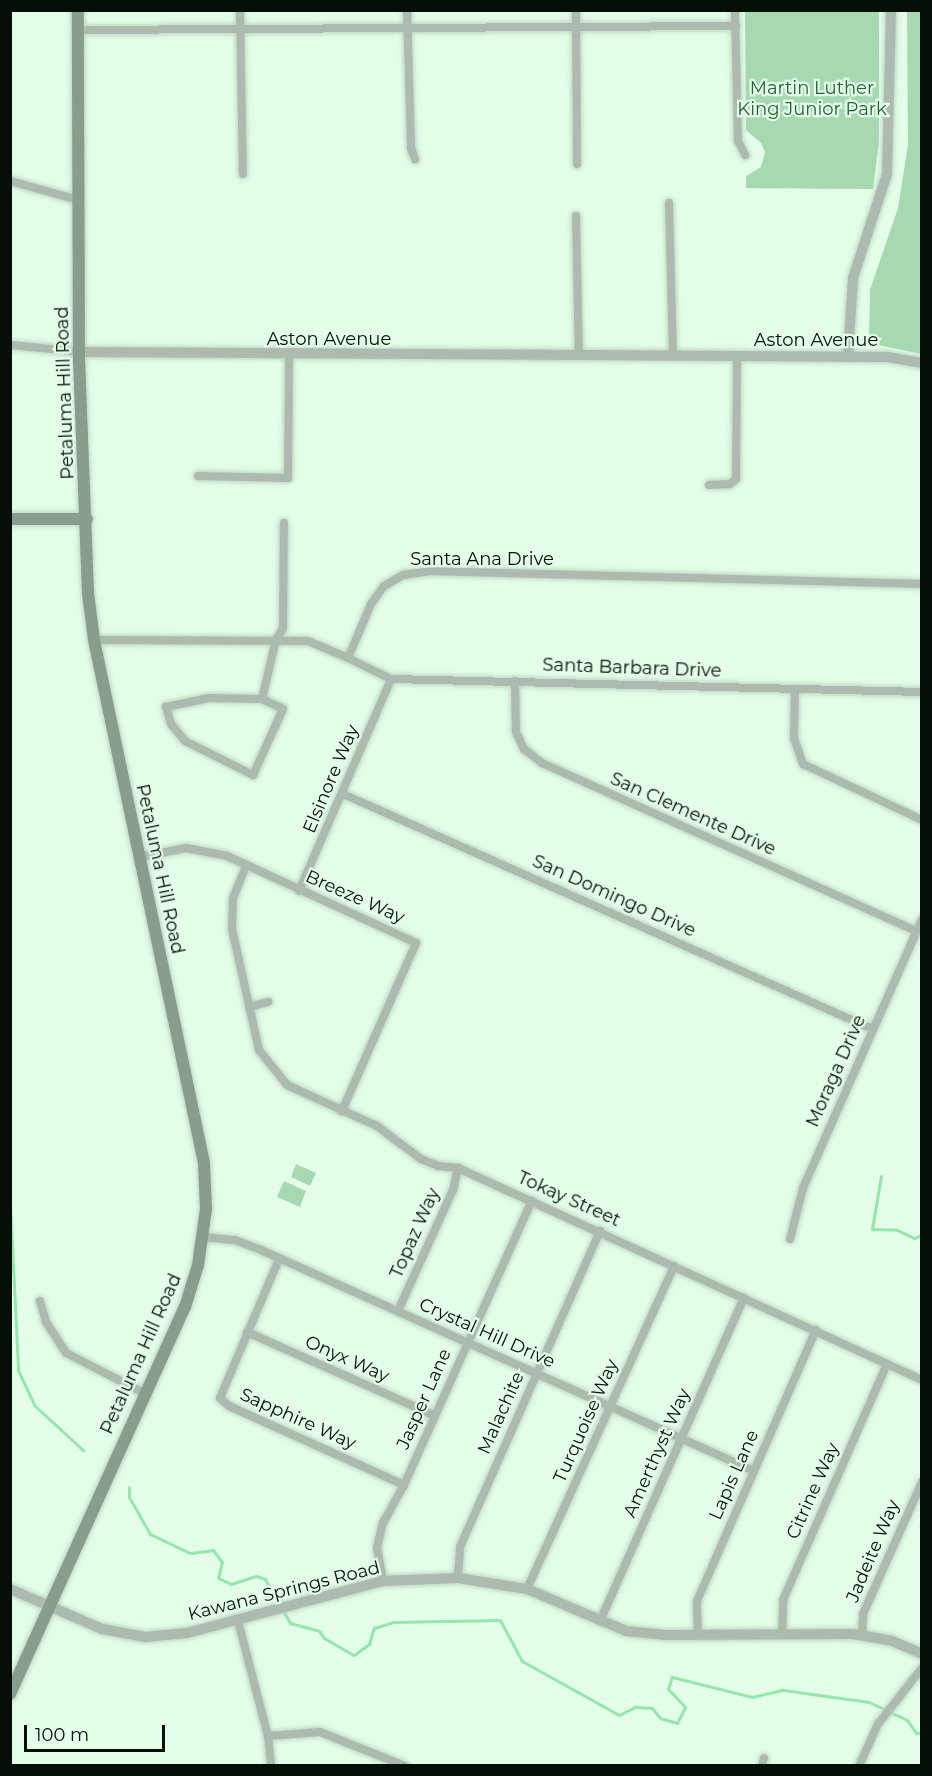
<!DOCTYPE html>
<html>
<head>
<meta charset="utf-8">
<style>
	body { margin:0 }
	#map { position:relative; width:932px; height:1776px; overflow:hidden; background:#e3fde8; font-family:Montserrat,sans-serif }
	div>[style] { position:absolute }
	.green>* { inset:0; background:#a6d9b2 }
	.stream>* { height:3px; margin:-1.5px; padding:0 1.5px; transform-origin:1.5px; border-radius:1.5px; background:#94e7ab }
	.roads { filter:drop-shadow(0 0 2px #bfd7c4) drop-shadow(0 0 2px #bfd7c4) }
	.minor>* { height:8px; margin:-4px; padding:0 4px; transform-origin:4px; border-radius:4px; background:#acbaaf }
	.tertiary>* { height:10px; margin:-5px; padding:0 5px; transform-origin:5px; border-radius:5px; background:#acbaaf }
	.secondary>* { height:12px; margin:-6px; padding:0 6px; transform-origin:6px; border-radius:6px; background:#889d8d }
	span { translate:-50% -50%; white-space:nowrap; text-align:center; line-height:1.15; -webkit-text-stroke:4.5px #e3fde8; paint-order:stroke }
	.park-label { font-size:18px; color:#266039 }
	.street-label { font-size:18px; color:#050f07 }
	.frame { position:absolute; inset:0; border:12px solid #050f07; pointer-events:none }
	.scale { position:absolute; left:24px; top:1725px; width:141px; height:27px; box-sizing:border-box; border:3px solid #050f07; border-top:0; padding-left:8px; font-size:18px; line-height:21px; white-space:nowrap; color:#050f07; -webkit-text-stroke:4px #e3fde8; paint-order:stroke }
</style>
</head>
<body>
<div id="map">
	<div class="green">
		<i style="clip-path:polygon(745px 11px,879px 11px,879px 142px,873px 189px,746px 188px,746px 176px,761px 167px,765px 152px,761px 143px,746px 130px)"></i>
		<i style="clip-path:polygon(907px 11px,922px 11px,921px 354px,869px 343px,870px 290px,898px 208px,908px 145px)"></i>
		<i style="clip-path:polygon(296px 1164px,316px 1173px,310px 1186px,291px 1177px)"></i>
		<i style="clip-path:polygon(284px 1181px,306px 1191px,300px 1207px,277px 1197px)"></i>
	</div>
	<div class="stream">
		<i style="left:881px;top:1176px;width:54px;rotate:99.6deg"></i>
		<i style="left:872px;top:1229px;width:25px;rotate:2deg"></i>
		<i style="left:897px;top:1230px;width:19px;rotate:25deg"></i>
		<i style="left:914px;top:1238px;width:9px;rotate:-21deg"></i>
		<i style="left:10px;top:1204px;width:166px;rotate:87.2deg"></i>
		<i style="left:18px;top:1370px;width:38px;rotate:65deg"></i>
		<i style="left:34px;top:1405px;width:67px;rotate:42.6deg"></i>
		<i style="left:129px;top:1487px;width:10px;rotate:90deg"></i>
		<i style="left:129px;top:1497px;width:43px;rotate:60.4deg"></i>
		<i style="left:150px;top:1534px;width:44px;rotate:25.4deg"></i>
		<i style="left:190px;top:1553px;width:23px;rotate:-7deg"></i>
		<i style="left:213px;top:1550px;width:15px;rotate:53deg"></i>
		<i style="left:222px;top:1562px;width:16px;rotate:104deg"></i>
		<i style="left:218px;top:1578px;width:14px;rotate:25deg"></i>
		<i style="left:231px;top:1584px;width:26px;rotate:-18deg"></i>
		<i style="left:256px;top:1576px;width:9px;rotate:18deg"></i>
		<i style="left:265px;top:1579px;width:51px;rotate:60.4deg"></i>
		<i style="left:290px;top:1623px;width:30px;rotate:15deg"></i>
		<i style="left:319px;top:1631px;width:9px;rotate:54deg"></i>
		<i style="left:324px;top:1638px;width:34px;rotate:30deg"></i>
		<i style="left:354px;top:1655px;width:19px;rotate:-36deg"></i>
		<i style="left:369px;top:1644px;width:17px;rotate:-73deg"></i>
		<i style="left:374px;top:1628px;width:21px;rotate:-17deg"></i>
		<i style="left:394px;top:1622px;width:106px;rotate:-1.1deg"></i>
		<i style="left:500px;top:1620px;width:47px;rotate:61.8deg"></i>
		<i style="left:522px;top:1661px;width:111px;rotate:29.1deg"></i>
		<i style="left:619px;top:1715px;width:18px;rotate:-27deg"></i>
		<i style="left:635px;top:1707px;width:17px;rotate:3deg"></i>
		<i style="left:652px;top:1708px;width:13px;rotate:51deg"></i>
		<i style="left:660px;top:1718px;width:18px;rotate:16deg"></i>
		<i style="left:677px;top:1723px;width:18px;rotate:-63deg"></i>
		<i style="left:685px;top:1707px;width:25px;rotate:-133deg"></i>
		<i style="left:668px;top:1689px;width:13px;rotate:-72deg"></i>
		<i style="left:672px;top:1677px;width:82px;rotate:14deg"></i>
		<i style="left:752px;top:1697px;width:32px;rotate:-13deg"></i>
		<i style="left:783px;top:1690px;width:87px;rotate:7.9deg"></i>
		<i style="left:869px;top:1702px;width:42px;rotate:25.3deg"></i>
		<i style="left:907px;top:1720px;width:16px;rotate:55deg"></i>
		<i style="left:916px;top:1733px;width:6px"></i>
	</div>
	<div class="roads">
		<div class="minor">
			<i style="left:240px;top:10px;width:164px;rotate:89deg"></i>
			<i style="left:407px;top:10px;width:138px;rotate:88.3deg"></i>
			<i style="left:411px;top:148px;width:12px;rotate:70deg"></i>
			<i style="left:576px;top:10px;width:154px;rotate:89.6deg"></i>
			<i style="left:735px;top:10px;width:131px;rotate:88.7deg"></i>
			<i style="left:738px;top:141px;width:16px;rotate:63deg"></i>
			<i style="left:79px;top:30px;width:657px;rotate:-0.35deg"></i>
			<i style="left:10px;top:181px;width:71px;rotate:15.6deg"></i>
			<i style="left:669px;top:203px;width:153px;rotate:88.5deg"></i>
			<i style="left:576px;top:216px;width:140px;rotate:88.8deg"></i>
			<i style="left:10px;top:345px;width:70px;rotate:5.7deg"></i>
			<i style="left:198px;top:476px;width:90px;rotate:1.3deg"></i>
			<i style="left:288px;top:478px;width:123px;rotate:-89.5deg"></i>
			<i style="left:709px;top:485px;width:21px;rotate:-3deg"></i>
			<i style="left:730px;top:484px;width:8px;rotate:-40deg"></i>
			<i style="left:736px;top:479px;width:122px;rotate:-89.5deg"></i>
			<i style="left:94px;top:640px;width:214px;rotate:0.3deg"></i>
			<i style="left:308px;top:641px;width:43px;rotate:23deg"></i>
			<i style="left:348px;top:658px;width:59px;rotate:-66.9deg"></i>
			<i style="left:371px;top:604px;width:22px;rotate:-54deg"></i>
			<i style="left:384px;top:586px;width:22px;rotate:-30deg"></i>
			<i style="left:403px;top:575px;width:28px;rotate:-8deg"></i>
			<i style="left:431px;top:571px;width:491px;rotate:1.5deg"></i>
			<i style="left:348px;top:658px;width:48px;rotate:26deg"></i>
			<i style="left:391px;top:679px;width:531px;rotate:1.4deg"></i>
			<i style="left:515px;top:681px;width:51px;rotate:88.9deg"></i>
			<i style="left:516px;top:732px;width:19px;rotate:65deg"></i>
			<i style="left:524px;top:749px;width:23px;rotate:38deg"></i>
			<i style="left:542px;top:763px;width:410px;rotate:24.2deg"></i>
			<i style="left:795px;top:689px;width:49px;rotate:91.2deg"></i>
			<i style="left:794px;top:738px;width:28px;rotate:71deg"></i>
			<i style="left:803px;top:764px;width:132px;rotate:25.2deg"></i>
			<i style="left:262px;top:699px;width:23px;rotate:25deg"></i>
			<i style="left:283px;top:709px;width:72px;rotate:114.4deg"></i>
			<i style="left:253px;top:775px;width:76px;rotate:-153.4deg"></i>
			<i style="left:185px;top:741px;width:22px;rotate:-129deg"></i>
			<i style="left:171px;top:724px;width:18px;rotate:-106deg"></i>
			<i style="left:166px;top:707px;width:44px;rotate:-11.8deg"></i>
			<i style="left:209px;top:698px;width:53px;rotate:1.1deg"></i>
			<i style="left:262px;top:699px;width:61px;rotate:-76.7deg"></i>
			<i style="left:276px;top:640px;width:14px;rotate:-60deg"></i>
			<i style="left:283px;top:628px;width:105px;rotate:-89.5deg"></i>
			<i style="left:343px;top:794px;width:579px;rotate:23.95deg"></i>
			<i style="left:140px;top:857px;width:47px;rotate:-11.1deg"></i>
			<i style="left:186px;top:848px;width:42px;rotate:11deg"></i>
			<i style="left:227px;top:856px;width:208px;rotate:24.7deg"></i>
			<i style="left:416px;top:943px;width:184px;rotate:113.8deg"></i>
			<i style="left:246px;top:866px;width:35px;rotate:112deg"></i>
			<i style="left:233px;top:898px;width:31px;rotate:92deg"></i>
			<i style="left:232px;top:929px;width:124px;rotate:77.4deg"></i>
			<i style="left:259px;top:1050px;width:45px;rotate:51.3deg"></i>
			<i style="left:287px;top:1085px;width:99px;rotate:24.5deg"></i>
			<i style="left:377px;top:1126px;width:55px;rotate:36.9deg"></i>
			<i style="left:421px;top:1159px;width:18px;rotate:22deg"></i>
			<i style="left:438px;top:1166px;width:20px;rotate:6deg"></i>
			<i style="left:458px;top:1168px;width:510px;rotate:24.56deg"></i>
			<i style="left:299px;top:891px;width:231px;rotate:-66.5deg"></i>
			<i style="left:249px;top:1007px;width:20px;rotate:-15deg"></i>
			<i style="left:204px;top:1237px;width:31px;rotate:6deg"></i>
			<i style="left:235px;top:1240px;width:28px;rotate:21deg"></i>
			<i style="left:261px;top:1250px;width:540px;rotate:24.15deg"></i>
			<i style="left:790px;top:1239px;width:53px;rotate:-75.7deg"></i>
			<i style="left:803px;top:1188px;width:293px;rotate:-66.1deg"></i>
			<i style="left:279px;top:1259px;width:151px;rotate:113deg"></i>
			<i style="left:220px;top:1398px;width:12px;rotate:42deg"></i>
			<i style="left:229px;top:1406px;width:192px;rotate:24.3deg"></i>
			<i style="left:40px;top:1301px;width:22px;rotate:74deg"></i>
			<i style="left:46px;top:1322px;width:37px;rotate:57deg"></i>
			<i style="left:66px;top:1353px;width:88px;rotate:27.1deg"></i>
			<i style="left:398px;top:1311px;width:133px;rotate:-65.6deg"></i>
			<i style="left:453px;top:1190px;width:23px;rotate:-77deg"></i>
			<i style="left:247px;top:1332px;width:204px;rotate:24deg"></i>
			<i style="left:458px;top:1578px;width:31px;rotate:-86deg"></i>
			<i style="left:460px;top:1547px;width:346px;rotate:-66.1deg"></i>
			<i style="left:383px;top:1581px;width:34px;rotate:-100deg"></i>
			<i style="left:377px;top:1548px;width:26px;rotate:-77deg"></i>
			<i style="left:383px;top:1523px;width:43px;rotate:-61.1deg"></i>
			<i style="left:404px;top:1485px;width:312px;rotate:-65.8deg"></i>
			<i style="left:527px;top:1589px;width:355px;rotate:-65.5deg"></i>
			<i style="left:238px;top:1621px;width:119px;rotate:75.4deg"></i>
			<i style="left:268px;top:1736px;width:30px;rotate:84deg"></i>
			<i style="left:600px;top:1621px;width:354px;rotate:-66deg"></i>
			<i style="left:698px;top:1635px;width:34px;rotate:-92deg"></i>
			<i style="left:697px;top:1601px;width:296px;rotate:-66.3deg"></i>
			<i style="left:782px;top:1635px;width:35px;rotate:-88deg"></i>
			<i style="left:783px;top:1600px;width:258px;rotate:-66.2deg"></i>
			<i style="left:862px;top:1635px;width:21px;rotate:-87deg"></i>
			<i style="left:863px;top:1614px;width:145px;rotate:-65.9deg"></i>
			<i style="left:268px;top:1736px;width:52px;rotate:-4.4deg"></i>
			<i style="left:320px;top:1732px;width:92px;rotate:21.8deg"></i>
			<i style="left:762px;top:1766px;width:8px;rotate:-76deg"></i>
			<i style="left:859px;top:1766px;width:46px;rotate:-65.7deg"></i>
			<i style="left:878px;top:1724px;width:71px;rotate:-51.8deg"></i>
		</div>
		<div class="tertiary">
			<i style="left:80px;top:352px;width:808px;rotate:0.35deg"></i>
			<i style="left:888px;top:357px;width:35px;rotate:10deg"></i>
			<i style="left:848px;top:357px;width:79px;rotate:-86.4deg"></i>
			<i style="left:853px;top:278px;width:109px;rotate:-71.9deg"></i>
			<i style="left:887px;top:174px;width:164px;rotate:-88.6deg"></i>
			<i style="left:10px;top:1589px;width:100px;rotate:23.5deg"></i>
			<i style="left:102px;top:1629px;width:44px;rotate:10.5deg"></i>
			<i style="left:145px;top:1637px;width:42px;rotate:-5.4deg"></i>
			<i style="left:187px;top:1633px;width:203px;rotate:-14.9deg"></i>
			<i style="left:383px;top:1581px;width:75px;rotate:-2.3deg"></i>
			<i style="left:458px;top:1578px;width:70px;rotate:9.1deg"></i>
			<i style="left:527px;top:1589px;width:108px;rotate:23deg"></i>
			<i style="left:626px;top:1631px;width:40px;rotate:5.7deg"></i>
			<i style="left:666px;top:1635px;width:187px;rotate:-0.3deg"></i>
			<i style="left:853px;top:1634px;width:40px;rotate:10deg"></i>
			<i style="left:892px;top:1641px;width:33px;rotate:23deg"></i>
		</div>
		<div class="secondary">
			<i style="left:10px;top:519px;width:77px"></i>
			<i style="left:10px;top:1694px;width:425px;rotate:-65.7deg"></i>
			<i style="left:185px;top:1307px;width:44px;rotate:-72.8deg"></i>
			<i style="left:198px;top:1265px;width:57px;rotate:-81.9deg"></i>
			<i style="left:206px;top:1209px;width:46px;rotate:-92.5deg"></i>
			<i style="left:204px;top:1163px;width:534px;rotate:-101.88deg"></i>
			<i style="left:94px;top:640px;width:47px;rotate:-97.3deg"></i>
			<i style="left:88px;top:593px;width:231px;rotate:-92.2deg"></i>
			<i style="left:79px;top:362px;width:352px;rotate:-90.2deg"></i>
		</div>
	</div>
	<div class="park-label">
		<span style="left:812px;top:99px">Martin Luther<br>King Junior Park</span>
	</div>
	<div class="street-label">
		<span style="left:329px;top:339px">Aston Avenue</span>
		<span style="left:816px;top:340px">Aston Avenue</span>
		<span style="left:65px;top:393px;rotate:-92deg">Petaluma Hill Road</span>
		<span style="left:482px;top:559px">Santa Ana Drive</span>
		<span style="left:632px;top:668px;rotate:2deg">Santa Barbara Drive</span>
		<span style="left:331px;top:779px;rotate:-67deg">Elsinore Way</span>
		<span style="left:693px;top:814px;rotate:24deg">San Clemente Drive</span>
		<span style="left:160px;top:869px;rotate:78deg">Petaluma Hill Road</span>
		<span style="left:614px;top:896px;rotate:24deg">San Domingo Drive</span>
		<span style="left:355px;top:897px;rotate:24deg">Breeze Way</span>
		<span style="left:836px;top:1071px;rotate:-66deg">Moraga Drive</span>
		<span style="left:569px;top:1199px;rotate:24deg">Tokay Street</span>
		<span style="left:415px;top:1233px;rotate:-66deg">Topaz Way</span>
		<span style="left:487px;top:1333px;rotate:24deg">Crystal Hill Drive</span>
		<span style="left:141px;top:1354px;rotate:-66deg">Petaluma Hill Road</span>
		<span style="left:347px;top:1359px;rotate:24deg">Onyx Way</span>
		<span style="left:424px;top:1399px;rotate:-66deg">Jasper Lane</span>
		<span style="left:501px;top:1413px;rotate:-66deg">Malachite</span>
		<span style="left:298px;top:1419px;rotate:24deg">Sapphire Way</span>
		<span style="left:586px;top:1421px;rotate:-66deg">Turquoise Way</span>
		<span style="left:657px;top:1453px;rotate:-66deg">Amerthyst Way</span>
		<span style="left:734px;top:1475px;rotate:-66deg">Lapis Lane</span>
		<span style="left:813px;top:1491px;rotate:-66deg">Citrine Way</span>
		<span style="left:873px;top:1551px;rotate:-67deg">Jadeite Way</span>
		<span style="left:284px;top:1591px;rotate:-14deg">Kawana Springs Road</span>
	</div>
	<div class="frame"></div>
	<div class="scale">100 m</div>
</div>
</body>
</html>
